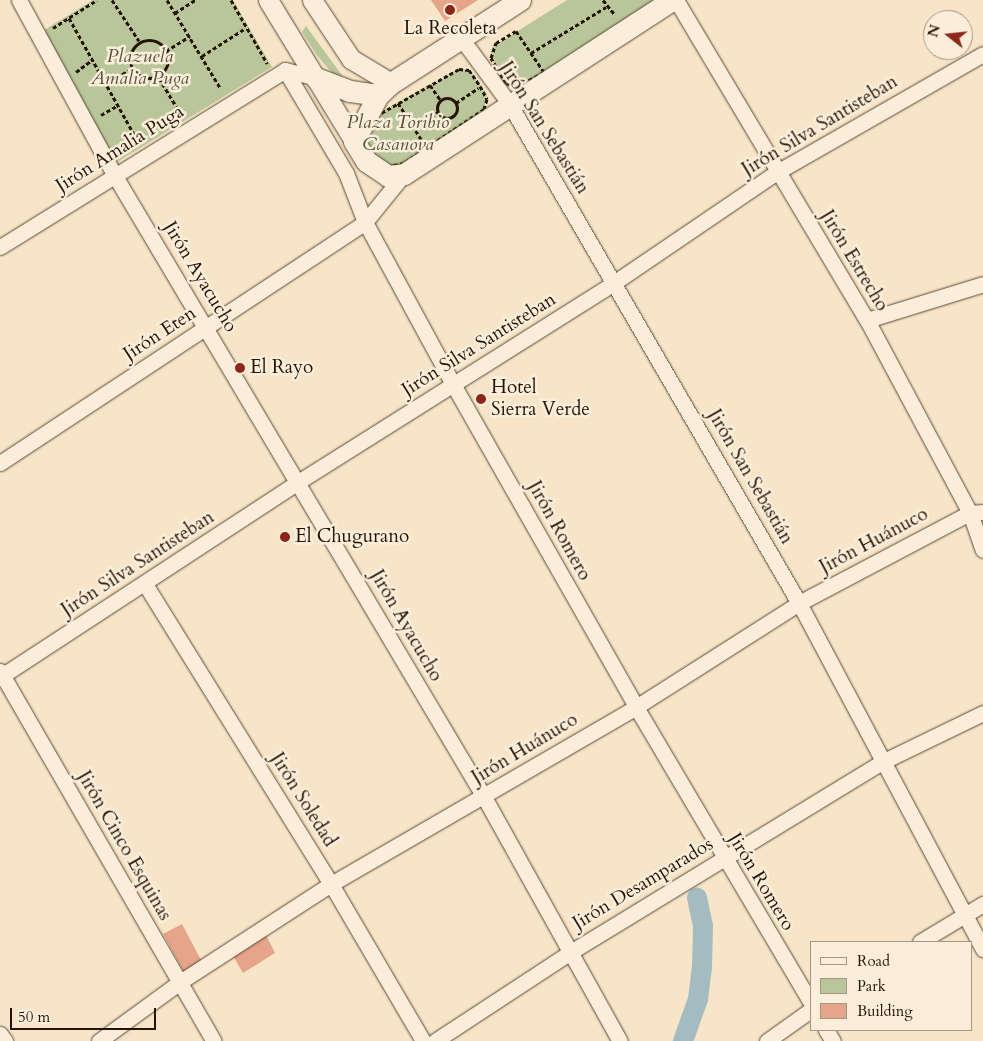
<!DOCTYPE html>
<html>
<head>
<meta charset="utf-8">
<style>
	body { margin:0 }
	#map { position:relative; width:983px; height:1041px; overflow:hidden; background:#f8e5c7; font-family:Cardo,serif }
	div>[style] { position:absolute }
	.green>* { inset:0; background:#b8c699 }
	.canal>* { height:20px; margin:-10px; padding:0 10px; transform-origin:10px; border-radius:10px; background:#a3bcc1 }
	.building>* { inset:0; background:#e6a489 }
	.path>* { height:3px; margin-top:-1.5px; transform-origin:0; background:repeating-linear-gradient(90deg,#261403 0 4px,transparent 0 6.5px) }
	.path>.ring { margin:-1.5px; padding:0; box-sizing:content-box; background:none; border:3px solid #261403; border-radius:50% }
	.roads { filter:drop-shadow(0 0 1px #5a4834) drop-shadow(0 0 1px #5a4834) }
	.minor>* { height:15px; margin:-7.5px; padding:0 7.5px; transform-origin:7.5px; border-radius:7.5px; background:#faeedb }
	.tertiary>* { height:19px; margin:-9.5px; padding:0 9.5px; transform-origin:9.5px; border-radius:9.5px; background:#faeedb }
	.secondary>* { height:21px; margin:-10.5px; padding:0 10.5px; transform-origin:10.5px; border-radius:10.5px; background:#faeedb }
	.dots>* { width:14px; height:14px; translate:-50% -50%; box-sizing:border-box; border:2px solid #faeedb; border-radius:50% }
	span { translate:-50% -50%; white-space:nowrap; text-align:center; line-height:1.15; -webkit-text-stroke:5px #faeedb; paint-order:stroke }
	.poi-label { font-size:19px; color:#261403 }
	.left { translate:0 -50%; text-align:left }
	.park-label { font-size:19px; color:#595238; font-style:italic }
	.street-label { font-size:19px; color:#261403 }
	.legend { position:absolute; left:810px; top:941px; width:162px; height:90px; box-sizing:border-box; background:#faeedb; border:1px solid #a59785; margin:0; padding:6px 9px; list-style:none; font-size:15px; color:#261403 }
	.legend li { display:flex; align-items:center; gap:10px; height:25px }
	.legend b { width:25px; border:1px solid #a59785 }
	.north { position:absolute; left:923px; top:10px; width:50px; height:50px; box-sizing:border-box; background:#faeedb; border:1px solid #a59785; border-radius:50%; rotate:286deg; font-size:14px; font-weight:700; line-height:20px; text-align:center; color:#261403 }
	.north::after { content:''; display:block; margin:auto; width:18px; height:22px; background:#8f2418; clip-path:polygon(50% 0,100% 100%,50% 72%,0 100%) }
	.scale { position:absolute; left:10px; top:1008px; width:146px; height:22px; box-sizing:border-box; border:2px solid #261403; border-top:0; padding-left:6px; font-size:15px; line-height:18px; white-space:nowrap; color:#261403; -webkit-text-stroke:4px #faeedb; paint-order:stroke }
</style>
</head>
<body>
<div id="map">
	<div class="green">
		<i style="clip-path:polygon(93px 0,233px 0,272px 67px,117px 162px,41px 32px)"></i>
		<i style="clip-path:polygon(567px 0,655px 0,519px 89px,509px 87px,490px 58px,492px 47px)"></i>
		<i style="clip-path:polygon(306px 26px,344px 78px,336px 78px,316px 54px,302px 32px)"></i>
		<i style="clip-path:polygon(458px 69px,470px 70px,487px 94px,484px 110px,404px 164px,389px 167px,369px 155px,365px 135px,375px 115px)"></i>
	</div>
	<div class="canal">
		<i style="left:683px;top:1041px;width:45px;rotate:-70.3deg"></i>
		<i style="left:698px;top:999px;width:31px;rotate:-83deg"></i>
		<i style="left:702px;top:968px;width:42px;rotate:-88.6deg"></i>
		<i style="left:703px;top:926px;width:29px;rotate:-102deg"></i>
	</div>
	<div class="building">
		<i style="clip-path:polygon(431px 0,478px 0,445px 21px)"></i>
		<i style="clip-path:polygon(182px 924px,202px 962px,184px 972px,163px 934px)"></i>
		<i style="clip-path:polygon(266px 935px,275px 953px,243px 973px,233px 956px)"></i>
	</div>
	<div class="path">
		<i style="left:112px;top:0;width:49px;rotate:56.6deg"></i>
		<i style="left:167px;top:0;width:104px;rotate:58.8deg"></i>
		<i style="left:231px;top:0;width:73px;rotate:60.3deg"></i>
		<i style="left:603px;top:0;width:19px;rotate:51deg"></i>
		<i style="left:175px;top:13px;width:24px;rotate:-33deg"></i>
		<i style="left:69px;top:18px;width:143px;rotate:60.8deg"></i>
		<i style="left:53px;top:28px;width:52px;rotate:-32.5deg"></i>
		<i style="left:516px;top:31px;width:50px;rotate:55.7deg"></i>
		<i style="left:544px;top:72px;width:32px;rotate:152deg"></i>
		<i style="left:516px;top:87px;width:11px;rotate:-158deg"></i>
		<i style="left:506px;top:83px;width:29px;rotate:-121deg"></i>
		<i style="left:491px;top:58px;width:16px;rotate:-72deg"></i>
		<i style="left:496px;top:43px;width:23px;rotate:-31deg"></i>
		<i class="ring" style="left:130px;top:40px;width:35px;height:35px"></i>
		<i style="left:166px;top:51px;width:28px;rotate:-32deg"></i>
		<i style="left:531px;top:53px;width:88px;rotate:-31.5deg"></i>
		<i style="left:202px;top:56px;width:52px;rotate:-32.5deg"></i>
		<i style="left:459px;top:69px;width:10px;rotate:6deg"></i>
		<i style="left:469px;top:70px;width:19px;rotate:55deg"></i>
		<i style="left:480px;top:86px;width:15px;rotate:62deg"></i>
		<i style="left:487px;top:99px;width:10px;rotate:107deg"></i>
		<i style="left:484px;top:109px;width:97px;rotate:146deg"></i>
		<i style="left:404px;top:163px;width:15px;rotate:169deg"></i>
		<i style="left:389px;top:166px;width:16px;rotate:-158deg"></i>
		<i style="left:374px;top:160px;width:20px;rotate:-117deg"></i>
		<i style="left:365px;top:142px;width:15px;rotate:-82deg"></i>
		<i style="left:367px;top:127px;width:14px;rotate:-51deg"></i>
		<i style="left:376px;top:116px;width:95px;rotate:-29.5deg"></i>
		<i style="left:76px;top:72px;width:20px;rotate:-37deg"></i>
		<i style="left:159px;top:78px;width:44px;rotate:58.8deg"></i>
		<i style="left:106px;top:85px;width:31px;rotate:-33deg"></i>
		<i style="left:430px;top:85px;width:19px;rotate:55deg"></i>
		<i class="ring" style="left:437px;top:98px;width:17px;height:17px"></i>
		<i style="left:398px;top:103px;width:43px;rotate:57.4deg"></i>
		<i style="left:456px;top:103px;width:27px;rotate:-34deg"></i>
		<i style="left:101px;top:115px;width:20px;rotate:-30deg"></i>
		<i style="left:414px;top:127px;width:28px;rotate:-32deg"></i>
	</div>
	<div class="roads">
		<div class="minor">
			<i style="left:19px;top:0;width:200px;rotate:61.4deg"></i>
			<i style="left:115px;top:176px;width:722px;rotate:59.28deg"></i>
			<i style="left:484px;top:797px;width:279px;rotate:60.9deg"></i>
			<i style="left:676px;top:0;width:373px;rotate:59.2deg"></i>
			<i style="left:867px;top:320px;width:219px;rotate:61.9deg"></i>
			<i style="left:970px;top:513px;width:39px;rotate:71deg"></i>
			<i style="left:461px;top:38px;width:81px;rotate:53.6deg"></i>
			<i style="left:509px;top:103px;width:578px;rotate:59.89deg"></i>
			<i style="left:799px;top:603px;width:392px;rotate:62deg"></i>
			<i style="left:285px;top:70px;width:120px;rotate:59.4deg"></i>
			<i style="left:346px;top:173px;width:53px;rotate:68.8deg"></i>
			<i style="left:365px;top:222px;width:187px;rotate:61.5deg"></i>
			<i style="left:454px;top:386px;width:369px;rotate:60.4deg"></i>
			<i style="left:636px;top:707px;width:346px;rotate:59.4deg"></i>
			<i style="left:0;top:247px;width:335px;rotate:-31.8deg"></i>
			<i style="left:285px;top:70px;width:32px;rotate:14deg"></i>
			<i style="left:867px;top:320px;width:121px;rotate:-17.2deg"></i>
			<i style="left:0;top:463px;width:437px;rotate:-33.4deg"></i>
			<i style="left:365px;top:222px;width:62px;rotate:-50.9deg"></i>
			<i style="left:145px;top:584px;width:353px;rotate:58.2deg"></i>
			<i style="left:331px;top:884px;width:182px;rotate:59.6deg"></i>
			<i style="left:0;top:671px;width:427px;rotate:60deg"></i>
			<i style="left:0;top:677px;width:356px;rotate:-33.2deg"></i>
			<i style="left:298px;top:482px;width:375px;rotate:-32.2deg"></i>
			<i style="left:615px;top:282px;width:196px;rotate:-34.2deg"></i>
			<i style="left:777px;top:172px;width:237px;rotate:-29.8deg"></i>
			<i style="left:920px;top:942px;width:74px;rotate:-31.1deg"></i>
			<i style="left:826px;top:1030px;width:13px;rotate:58deg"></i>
			<i style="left:0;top:1034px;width:9px;rotate:54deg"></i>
			<i style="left:99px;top:1041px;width:100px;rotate:-36.1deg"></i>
			<i style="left:180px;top:982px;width:180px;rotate:-33deg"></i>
			<i style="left:331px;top:884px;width:353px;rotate:-30.1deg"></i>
			<i style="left:636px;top:707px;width:193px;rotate:-32.5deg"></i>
			<i style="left:799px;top:603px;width:193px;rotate:-27.8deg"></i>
			<i style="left:970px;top:513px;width:13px;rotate:-4deg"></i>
			<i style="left:435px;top:1041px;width:160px;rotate:-33.3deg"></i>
			<i style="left:569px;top:953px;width:369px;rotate:-31.4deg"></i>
			<i style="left:884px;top:761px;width:110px;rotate:-25.9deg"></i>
			<i style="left:767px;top:1041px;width:55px;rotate:-35.4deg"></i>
		</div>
		<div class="tertiary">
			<i style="left:268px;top:0;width:165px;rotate:58.6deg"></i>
			<i style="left:312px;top:0;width:71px;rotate:56.5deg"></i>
			<i style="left:351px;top:59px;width:47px;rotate:31deg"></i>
		</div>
		<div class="secondary">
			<i style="left:520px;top:0;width:153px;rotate:147.2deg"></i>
			<i style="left:391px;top:83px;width:18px;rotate:137deg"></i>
			<i style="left:378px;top:95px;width:52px;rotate:117.6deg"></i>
			<i style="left:354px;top:141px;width:23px;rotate:59deg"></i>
			<i style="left:366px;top:161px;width:27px;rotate:34deg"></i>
			<i style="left:388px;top:176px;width:16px;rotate:-7deg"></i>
			<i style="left:404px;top:174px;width:320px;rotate:-33deg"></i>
			<i style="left:316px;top:78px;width:36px;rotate:21deg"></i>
			<i style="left:350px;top:91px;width:28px;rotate:8deg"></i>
		</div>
	</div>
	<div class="dots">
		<i style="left:450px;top:10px;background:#8f2418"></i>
		<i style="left:240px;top:368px;background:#8f2418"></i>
		<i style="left:481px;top:399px;background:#8f2418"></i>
		<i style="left:285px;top:537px;background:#8f2418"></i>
	</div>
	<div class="poi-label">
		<span style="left:450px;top:29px">La Recoleta</span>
		<span class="left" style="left:250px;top:368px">El Rayo</span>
		<span class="left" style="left:491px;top:399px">Hotel<br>Sierra Verde</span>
		<span class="left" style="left:295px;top:537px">El Chugurano</span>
	</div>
	<div class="park-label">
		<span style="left:140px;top:68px">Plazuela<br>Amalia Puga</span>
		<span style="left:398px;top:134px">Plaza Toribio<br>Casanova</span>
	</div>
	<div class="street-label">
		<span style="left:820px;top:126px;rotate:-31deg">Jirón Silva Santisteban</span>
		<span style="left:544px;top:128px;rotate:58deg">Jirón San Sebastián</span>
		<span style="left:120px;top:149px;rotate:-32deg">Jirón Amalia Puga</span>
		<span style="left:854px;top:261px;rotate:59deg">Jirón Estrecho</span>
		<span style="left:200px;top:277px;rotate:59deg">Jirón Ayacucho</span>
		<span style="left:160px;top:334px;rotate:-33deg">Jirón Eten</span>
		<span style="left:479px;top:345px;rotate:-32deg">Jirón Silva Santisteban</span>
		<span style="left:750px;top:477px;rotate:60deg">Jirón San Sebastián</span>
		<span style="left:559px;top:531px;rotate:61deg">Jirón Romero</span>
		<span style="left:874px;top:541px;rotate:-28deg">Jirón Huánuco</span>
		<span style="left:138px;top:564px;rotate:-33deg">Jirón Silva Santisteban</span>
		<span style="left:406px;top:626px;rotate:60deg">Jirón Ayacucho</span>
		<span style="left:525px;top:749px;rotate:-31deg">Jirón Huánuco</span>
		<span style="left:303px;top:800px;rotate:58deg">Jirón Soledad</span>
		<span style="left:124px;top:846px;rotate:60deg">Jirón Cinco Esquinas</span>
		<span style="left:761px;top:882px;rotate:59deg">Jirón Romero</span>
		<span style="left:643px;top:884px;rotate:-31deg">Jirón Desamparados</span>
	</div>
	<ul class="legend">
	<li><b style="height:6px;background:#faeedb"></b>Road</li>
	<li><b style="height:14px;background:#b8c699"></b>Park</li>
	<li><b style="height:14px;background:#e6a489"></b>Building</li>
	</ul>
	<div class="north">N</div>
	<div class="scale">50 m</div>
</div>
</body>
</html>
